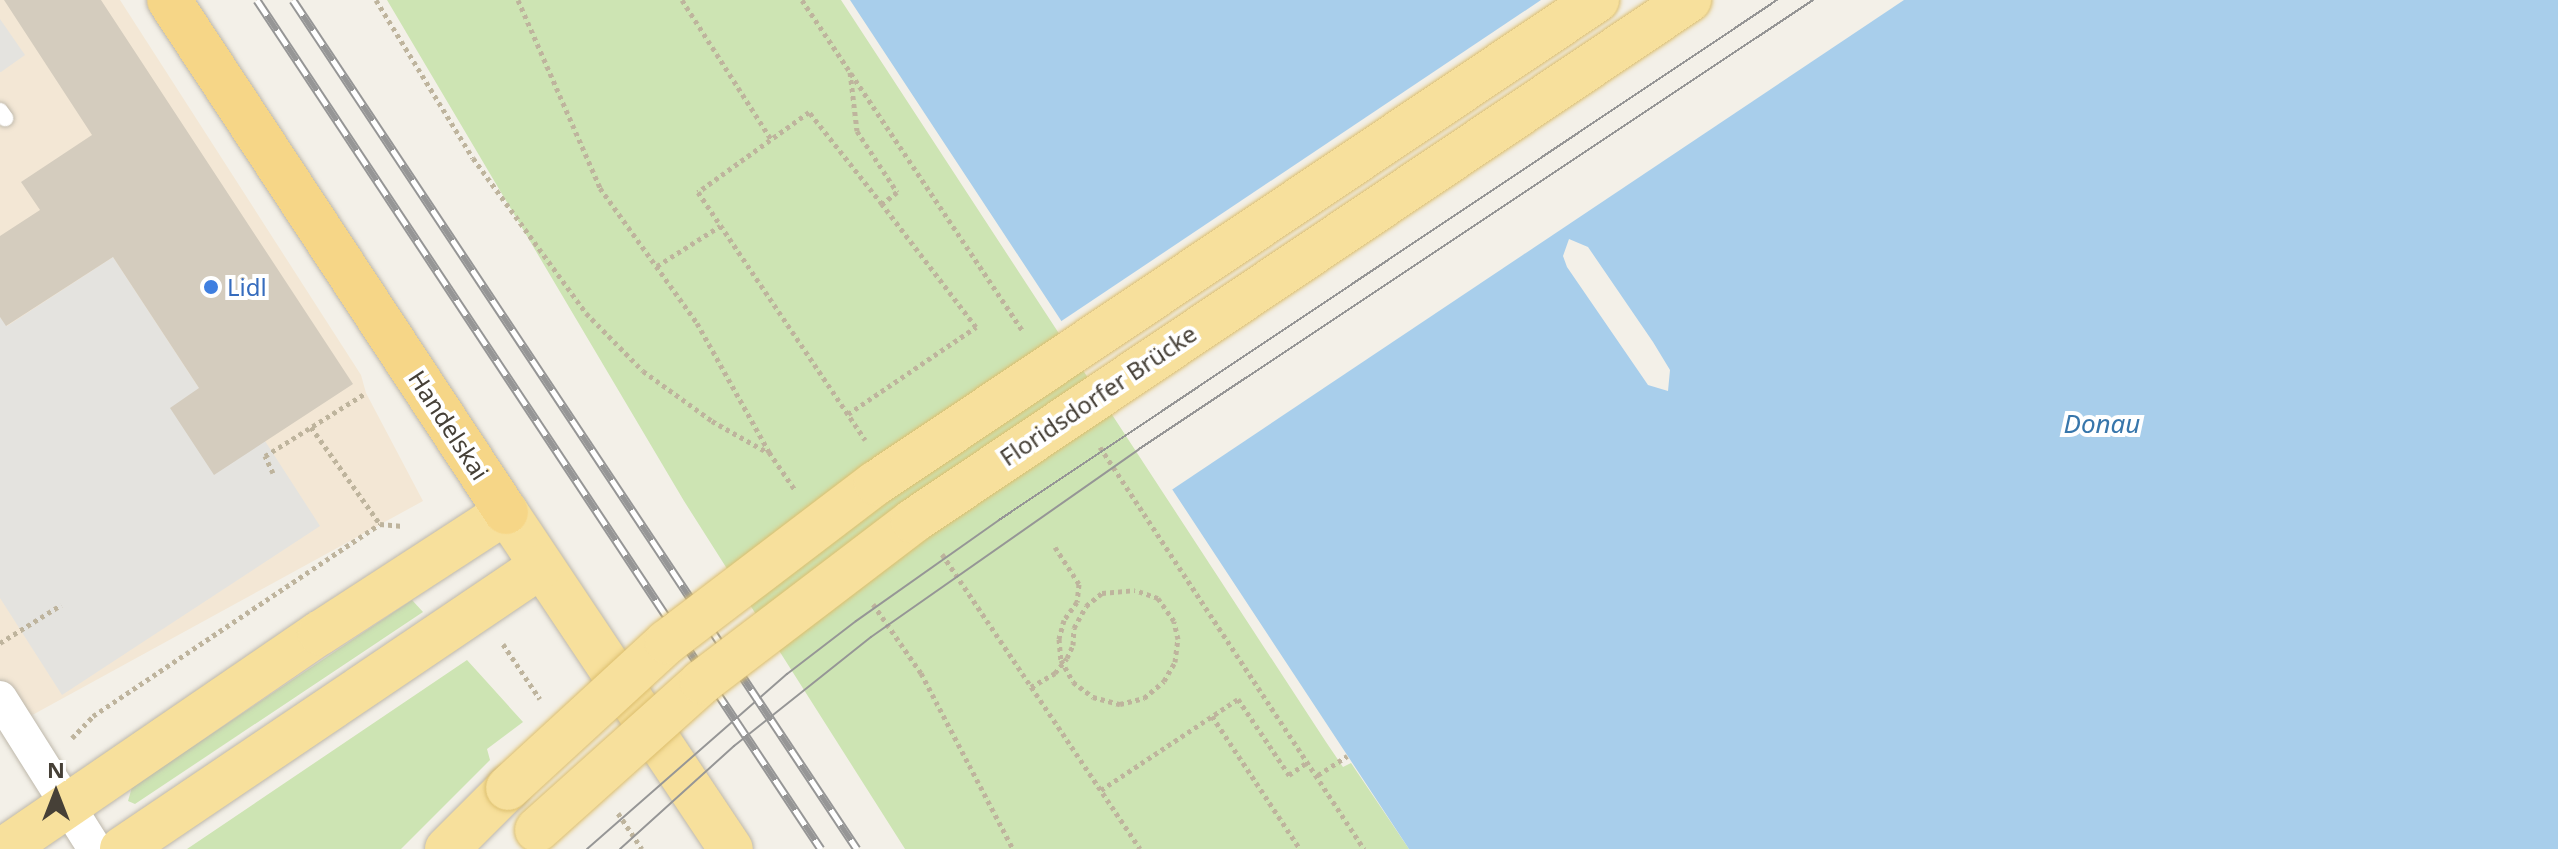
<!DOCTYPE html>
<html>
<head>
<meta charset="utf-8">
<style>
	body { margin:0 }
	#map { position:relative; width:2558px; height:849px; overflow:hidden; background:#f3f0e8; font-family:"Noto Sans",sans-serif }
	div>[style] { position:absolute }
	.commercial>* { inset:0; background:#f3e7d5 }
	.green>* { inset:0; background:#cde4b3 }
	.parking>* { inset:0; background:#e4e3df }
	.water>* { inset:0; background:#a8ceeb }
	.pier>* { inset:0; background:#f3f0e8 }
	.building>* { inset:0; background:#d4ccbe }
	.path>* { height:5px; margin-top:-2.5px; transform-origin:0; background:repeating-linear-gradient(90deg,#beb49d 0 4px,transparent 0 8px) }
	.roads { filter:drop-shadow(0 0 2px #beb8ab) drop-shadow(0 0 2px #beb8ab) }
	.service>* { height:16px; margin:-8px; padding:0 8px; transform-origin:8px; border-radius:8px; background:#fff }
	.minor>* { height:34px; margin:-17px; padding:0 17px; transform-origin:17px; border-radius:17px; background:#fff }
	.primary>* { height:44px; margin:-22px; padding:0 22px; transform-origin:22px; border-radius:22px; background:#f7e09c }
	.trunk>* { height:44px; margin:-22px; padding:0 22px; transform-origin:22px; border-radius:22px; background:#f6d687 }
	.tram>* { height:2px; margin:-1px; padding:0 1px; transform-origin:1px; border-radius:1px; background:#969696 }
	.rail>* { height:9px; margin-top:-4.5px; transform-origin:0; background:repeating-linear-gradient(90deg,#fff 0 18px,#969696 0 36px); box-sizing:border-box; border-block:2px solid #969696 }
	.path-bridge>* { height:5px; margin-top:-2.5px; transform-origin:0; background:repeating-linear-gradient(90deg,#beb49d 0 4px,transparent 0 8px) }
	.bridges { filter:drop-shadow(0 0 2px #dcbe6d) drop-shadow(0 0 2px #dcbe6d) }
	.primary-bridge>* { height:44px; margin:-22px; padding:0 22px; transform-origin:22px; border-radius:22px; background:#f7e09c }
	.dots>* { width:22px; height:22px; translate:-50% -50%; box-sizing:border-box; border:4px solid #fff; border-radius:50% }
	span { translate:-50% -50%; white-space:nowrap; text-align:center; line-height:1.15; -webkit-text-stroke:8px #fff; paint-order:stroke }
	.shop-label { font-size:24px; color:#366cbe }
	.left { translate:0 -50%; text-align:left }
	.street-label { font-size:24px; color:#464037 }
	.water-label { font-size:26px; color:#3776ab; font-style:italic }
	.north { position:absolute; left:16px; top:753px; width:80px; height:80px; -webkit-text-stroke:6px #fff; paint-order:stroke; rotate:0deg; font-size:22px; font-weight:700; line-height:32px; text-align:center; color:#464037 }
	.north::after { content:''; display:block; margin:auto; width:28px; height:36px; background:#464037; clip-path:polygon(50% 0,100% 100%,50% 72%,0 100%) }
</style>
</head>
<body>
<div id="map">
	<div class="commercial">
		<i style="clip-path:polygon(0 0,120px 0,361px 375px,366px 393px,423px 501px,25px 719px,0 680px)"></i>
	</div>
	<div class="green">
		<i style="clip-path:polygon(387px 0,841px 0,1326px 742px,1343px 767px,1351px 763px,1409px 849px,905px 849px,684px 501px)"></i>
		<i style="clip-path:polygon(412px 600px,423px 612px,135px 804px,128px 801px,132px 787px)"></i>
		<i style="clip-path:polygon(467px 660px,523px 722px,487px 749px,490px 760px,401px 849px,187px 849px)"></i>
	</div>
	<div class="parking">
		<i style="clip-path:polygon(0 19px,25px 55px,1px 72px,0 72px)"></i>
		<i style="clip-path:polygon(113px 257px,199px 388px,265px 441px,320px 526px,62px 695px,0 598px,0 317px,7px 326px)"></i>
	</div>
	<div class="water">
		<i style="clip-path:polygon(evenodd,850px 0,2558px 0,2558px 849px,1409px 849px,850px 0,1569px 239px,1588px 247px,1653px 342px,1670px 370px,1668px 391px,1648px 385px,1567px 267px,1563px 256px,1569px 239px)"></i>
	</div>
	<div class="pier">
		<i style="clip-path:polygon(1541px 0,1904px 0,1167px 493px,1057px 324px)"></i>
	</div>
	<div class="building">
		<i style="clip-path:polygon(4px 0,101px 0,353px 384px,214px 475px,170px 408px,199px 388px,113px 257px,6px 326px,0 317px,0 236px,40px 210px,21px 182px,92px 135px)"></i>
	</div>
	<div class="path">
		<i style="left:376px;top:0;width:185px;rotate:58.5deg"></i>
		<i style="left:473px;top:158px;width:192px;rotate:53.9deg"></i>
		<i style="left:586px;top:313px;width:81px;rotate:45.5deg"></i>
		<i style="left:643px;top:371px;width:85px;rotate:35.9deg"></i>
		<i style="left:712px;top:421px;width:63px;rotate:29.4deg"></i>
		<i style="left:518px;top:0;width:205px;rotate:66.4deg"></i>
		<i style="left:600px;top:188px;width:166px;rotate:54.3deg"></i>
		<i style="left:697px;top:323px;width:148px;rotate:60.8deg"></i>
		<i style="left:769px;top:452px;width:46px;rotate:55.6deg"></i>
		<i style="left:682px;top:0;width:165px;rotate:57.4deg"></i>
		<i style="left:802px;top:0;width:399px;rotate:56.3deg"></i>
		<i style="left:850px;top:72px;width:59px;rotate:83.2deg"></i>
		<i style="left:857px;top:131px;width:73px;rotate:56.7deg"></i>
		<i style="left:897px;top:192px;width:19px;rotate:141deg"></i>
		<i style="left:882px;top:204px;width:117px;rotate:-128.4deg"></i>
		<i style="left:809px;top:112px;width:137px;rotate:144.2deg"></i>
		<i style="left:698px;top:192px;width:299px;rotate:56deg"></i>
		<i style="left:657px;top:266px;width:75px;rotate:-32.4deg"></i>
		<i style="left:848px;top:414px;width:155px;rotate:-34.2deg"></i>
		<i style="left:976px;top:327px;width:155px;rotate:-127.4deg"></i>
		<i style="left:311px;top:427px;width:119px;rotate:54.6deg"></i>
		<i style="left:1100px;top:447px;width:481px;rotate:56.7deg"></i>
		<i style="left:273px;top:473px;width:19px;rotate:-115deg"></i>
		<i style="left:265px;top:456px;width:119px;rotate:-32deg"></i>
		<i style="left:942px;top:554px;width:355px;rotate:56.1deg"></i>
		<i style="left:873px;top:604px;width:84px;rotate:55.2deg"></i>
		<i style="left:921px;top:673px;width:199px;rotate:62.4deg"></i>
		<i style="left:0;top:643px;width:72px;rotate:-31.9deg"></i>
		<i style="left:503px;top:644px;width:66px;rotate:56.1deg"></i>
		<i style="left:1031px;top:687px;width:28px;rotate:-30deg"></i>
		<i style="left:1055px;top:673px;width:19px;rotate:-51deg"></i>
		<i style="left:1067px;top:658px;width:14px;rotate:-65deg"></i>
		<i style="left:1073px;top:645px;width:17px;rotate:-87deg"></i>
		<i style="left:1074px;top:628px;width:25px;rotate:-61deg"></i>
		<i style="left:1086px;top:606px;width:21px;rotate:-39deg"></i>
		<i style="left:1102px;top:593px;width:33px;rotate:-5deg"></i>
		<i style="left:1212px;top:716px;width:159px;rotate:56.5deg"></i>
		<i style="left:72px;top:738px;width:30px;rotate:-46deg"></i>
		<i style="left:93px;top:716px;width:345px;rotate:-33.8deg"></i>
		<i style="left:380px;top:524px;width:23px;rotate:5deg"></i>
		<i style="left:1318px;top:775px;width:35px;rotate:-33deg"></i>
		<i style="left:1101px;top:790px;width:164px;rotate:-33.6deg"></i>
		<i style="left:1238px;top:699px;width:92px;rotate:56.1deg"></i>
		<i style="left:1289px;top:775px;width:24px;rotate:-35deg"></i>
		<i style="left:618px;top:813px;width:43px;rotate:56.3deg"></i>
	</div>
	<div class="roads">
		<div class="service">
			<i style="left:0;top:111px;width:9px;rotate:54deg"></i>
		</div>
		<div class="minor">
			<i style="left:0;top:698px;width:178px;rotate:57.8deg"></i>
		</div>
		<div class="primary">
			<i style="left:4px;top:849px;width:383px;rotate:-34.4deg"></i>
			<i style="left:320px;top:633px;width:222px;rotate:-33deg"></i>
			<i style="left:506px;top:512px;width:405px;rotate:56.3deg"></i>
			<i style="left:122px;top:849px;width:504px;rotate:-34.01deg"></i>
			<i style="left:447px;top:849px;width:86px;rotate:-45deg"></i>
		</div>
		<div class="trunk">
			<i style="left:169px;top:0;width:613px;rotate:56.65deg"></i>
		</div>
	</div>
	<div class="tram">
		<i style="left:587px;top:849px;width:266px;rotate:-41.2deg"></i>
		<i style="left:787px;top:674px;width:87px;rotate:-37.5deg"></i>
		<i style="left:856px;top:621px;width:175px;rotate:-35.2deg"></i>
		<i style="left:999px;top:520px;width:936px;rotate:-33.76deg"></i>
		<i style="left:620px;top:849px;width:154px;rotate:-42.1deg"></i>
		<i style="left:734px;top:746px;width:175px;rotate:-38.5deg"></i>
		<i style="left:871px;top:637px;width:327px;rotate:-35deg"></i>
		<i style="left:1139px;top:449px;width:810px;rotate:-33.67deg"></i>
	</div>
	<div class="rail">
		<i style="left:257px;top:0;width:1019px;rotate:56.4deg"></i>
		<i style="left:293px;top:0;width:1019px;rotate:56.4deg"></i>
	</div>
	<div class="path-bridge">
		<i style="left:1055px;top:547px;width:44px;rotate:57deg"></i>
		<i style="left:1079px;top:584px;width:18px;rotate:96deg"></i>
		<i style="left:1077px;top:602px;width:22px;rotate:126deg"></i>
		<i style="left:1064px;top:620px;width:20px;rotate:105deg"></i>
		<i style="left:1059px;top:639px;width:21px;rotate:85deg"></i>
		<i style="left:1061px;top:660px;width:25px;rotate:61deg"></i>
		<i style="left:1073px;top:682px;width:25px;rotate:37deg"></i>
		<i style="left:1093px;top:697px;width:28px;rotate:15deg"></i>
		<i style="left:1120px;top:704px;width:25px;rotate:-14deg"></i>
		<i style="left:1144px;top:698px;width:26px;rotate:-40deg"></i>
		<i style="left:1164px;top:681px;width:22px;rotate:-60deg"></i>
		<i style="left:1175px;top:662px;width:23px;rotate:-83deg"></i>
		<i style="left:1178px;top:639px;width:18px;rotate:-103deg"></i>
		<i style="left:1174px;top:621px;width:28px;rotate:-125deg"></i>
		<i style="left:1158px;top:598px;width:24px;rotate:-161deg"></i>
	</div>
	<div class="bridges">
		<div class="primary-bridge">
			<i style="left:508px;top:788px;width:216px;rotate:-42.6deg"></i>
			<i style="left:667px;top:642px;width:263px;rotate:-37.3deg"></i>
			<i style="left:876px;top:483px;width:868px;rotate:-33.82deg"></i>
			<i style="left:537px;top:830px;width:222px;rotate:-41.9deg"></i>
			<i style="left:702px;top:682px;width:265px;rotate:-37.3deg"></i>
			<i style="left:913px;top:521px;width:935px;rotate:-33.88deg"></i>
		</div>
	</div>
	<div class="dots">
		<i style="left:211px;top:287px;background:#3f7fe0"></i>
	</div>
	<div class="shop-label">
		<span class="left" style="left:227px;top:287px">Lidl</span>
	</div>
	<div class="street-label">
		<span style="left:1098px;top:395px;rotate:-34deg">Floridsdorfer Brücke</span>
		<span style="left:449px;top:425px;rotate:57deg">Handelskai</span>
	</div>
	<div class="water-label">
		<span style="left:2102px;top:424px">Donau</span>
	</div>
	<div class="north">N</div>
</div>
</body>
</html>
